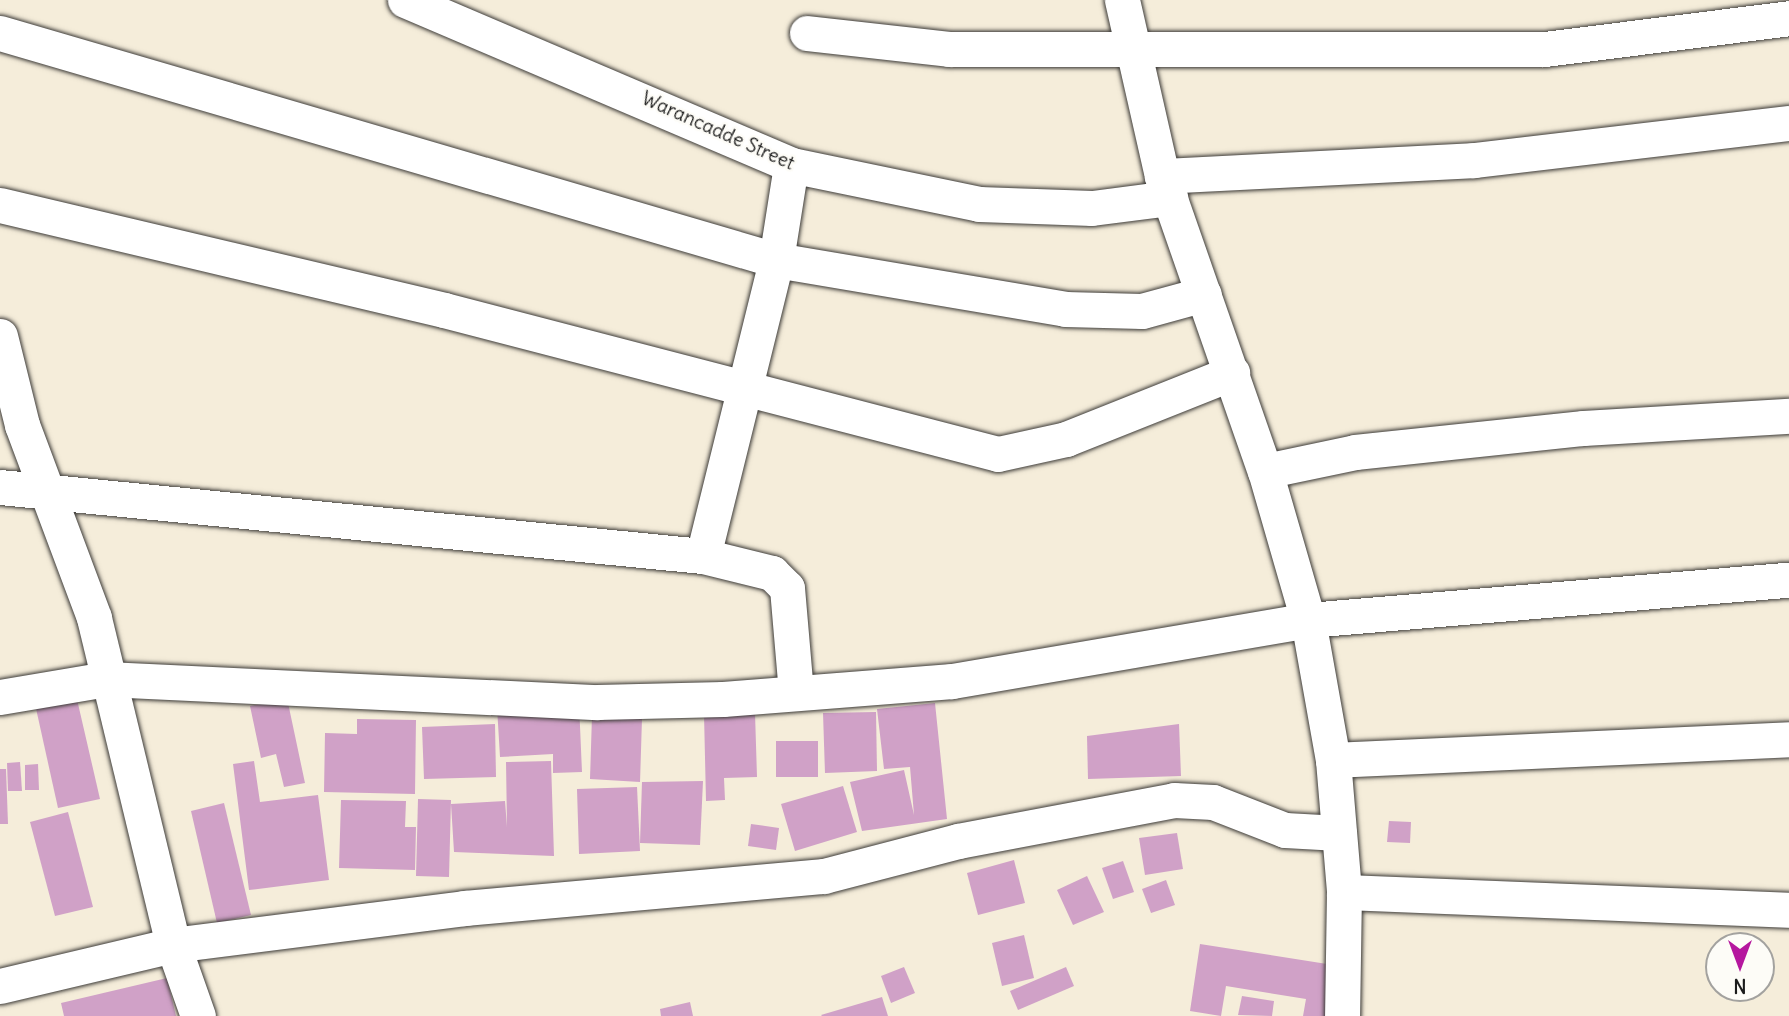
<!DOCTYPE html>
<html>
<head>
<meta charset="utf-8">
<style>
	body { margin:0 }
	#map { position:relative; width:1789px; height:1016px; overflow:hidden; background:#f5edda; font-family:Delius,sans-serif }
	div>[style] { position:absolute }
	.building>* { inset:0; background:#d0a1c7 }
	.roads { filter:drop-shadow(0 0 2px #3d3b38) drop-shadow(0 0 2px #3d3b38) }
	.minor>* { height:35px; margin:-17.5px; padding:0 17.5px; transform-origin:17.5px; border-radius:17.5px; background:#fff }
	span { translate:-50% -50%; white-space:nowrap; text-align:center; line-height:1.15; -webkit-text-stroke:5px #fdfcf7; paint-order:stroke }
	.street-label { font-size:19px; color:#1c1c1c }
	.north { position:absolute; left:1705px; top:932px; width:70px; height:70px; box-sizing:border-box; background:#fdfcf7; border:2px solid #a3a29f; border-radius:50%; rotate:180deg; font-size:19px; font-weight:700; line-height:28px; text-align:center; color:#1c1c1c }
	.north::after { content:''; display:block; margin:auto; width:24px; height:32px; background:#b5179e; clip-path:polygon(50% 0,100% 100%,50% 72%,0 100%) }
</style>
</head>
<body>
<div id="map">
	<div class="building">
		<i style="clip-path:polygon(76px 695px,100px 799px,58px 808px,35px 704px)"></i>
		<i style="clip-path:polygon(287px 698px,305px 783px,284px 787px,276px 754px,261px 758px,250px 706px)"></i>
		<i style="clip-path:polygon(579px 703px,582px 772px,553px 773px,553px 754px,500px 757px,497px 707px)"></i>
		<i style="clip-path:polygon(935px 703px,947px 819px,862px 831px,850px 782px,904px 770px,914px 815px,910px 767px,884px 769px,877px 709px)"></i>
		<i style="clip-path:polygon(876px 712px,877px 771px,825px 773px,823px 713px)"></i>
		<i style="clip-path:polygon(755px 713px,757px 777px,724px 778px,725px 800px,706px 801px,704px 714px)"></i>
		<i style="clip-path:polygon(592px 716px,642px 718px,640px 782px,590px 779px)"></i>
		<i style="clip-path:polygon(357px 719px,416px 720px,415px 794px,324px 792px,325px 733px,357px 734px)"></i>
		<i style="clip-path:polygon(495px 724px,496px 777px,424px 779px,422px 727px)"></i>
		<i style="clip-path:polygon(1179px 724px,1181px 776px,1088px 779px,1087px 736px)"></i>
		<i style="clip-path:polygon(776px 741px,818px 741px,818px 777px,776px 777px)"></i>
		<i style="clip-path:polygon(254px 761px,260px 802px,318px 795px,329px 880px,249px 890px,233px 764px)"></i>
		<i style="clip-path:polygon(551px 761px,554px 856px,454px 852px,451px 804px,505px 801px,507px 827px,506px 762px)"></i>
		<i style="clip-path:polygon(20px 762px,22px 791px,8px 791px,7px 763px)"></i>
		<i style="clip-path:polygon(38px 764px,39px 790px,25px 790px,25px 765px)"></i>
		<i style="clip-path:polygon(0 769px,6px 769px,8px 824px,0 824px)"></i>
		<i style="clip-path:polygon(703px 781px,700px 845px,640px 843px,642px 782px)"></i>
		<i style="clip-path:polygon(843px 786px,857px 832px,795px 851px,781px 804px)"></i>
		<i style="clip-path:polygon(637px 787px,640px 851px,579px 854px,577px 789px)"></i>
		<i style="clip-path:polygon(418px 799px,451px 800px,449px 877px,416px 876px)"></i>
		<i style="clip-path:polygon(341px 800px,406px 801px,405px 827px,416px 827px,415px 870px,339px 868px)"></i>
		<i style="clip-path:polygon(224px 803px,251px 915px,217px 923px,191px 811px)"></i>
		<i style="clip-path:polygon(68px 812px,93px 907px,55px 916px,30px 822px)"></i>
		<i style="clip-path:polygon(1389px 821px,1411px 822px,1410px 843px,1387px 842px)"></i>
		<i style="clip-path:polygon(751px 824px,779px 828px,776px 850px,748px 846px)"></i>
		<i style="clip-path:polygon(1177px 833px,1183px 869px,1145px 875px,1139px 838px)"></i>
		<i style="clip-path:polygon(1014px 860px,1025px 903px,978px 915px,967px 873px)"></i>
		<i style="clip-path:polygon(1123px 861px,1134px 892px,1113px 899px,1102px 868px)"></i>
		<i style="clip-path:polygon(1087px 876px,1104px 912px,1073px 925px,1057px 890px)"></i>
		<i style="clip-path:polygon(1166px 880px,1175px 905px,1151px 913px,1142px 889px)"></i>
		<i style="clip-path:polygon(1024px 935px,1034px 978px,1002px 986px,992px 943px)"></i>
		<i style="clip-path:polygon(1200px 944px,1346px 967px,1338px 1016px,1303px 1016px,1306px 999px,1226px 986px,1221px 1016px,1190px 1011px)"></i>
		<i style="clip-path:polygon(904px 967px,915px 993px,891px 1003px,881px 976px)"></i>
		<i style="clip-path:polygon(1066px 967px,1074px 986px,1018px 1010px,1010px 991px)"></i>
		<i style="clip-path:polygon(167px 978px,176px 1016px,64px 1016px,61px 1003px)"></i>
		<i style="clip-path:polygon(1242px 996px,1274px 1001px,1272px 1016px,1238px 1015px)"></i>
		<i style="clip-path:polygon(882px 997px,888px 1016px,822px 1016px,821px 1015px)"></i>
		<i style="clip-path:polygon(690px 1002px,693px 1016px,661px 1016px,660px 1009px)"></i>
	</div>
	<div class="roads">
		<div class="minor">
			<i style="left:405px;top:0;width:420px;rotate:23.1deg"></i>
			<i style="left:791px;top:165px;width:192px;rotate:11.7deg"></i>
			<i style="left:979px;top:204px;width:113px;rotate:2deg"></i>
			<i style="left:1092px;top:208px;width:79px;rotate:-7.3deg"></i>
			<i style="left:1122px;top:0;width:180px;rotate:77.2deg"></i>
			<i style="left:1162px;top:176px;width:312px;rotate:70.8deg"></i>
			<i style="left:1265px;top:471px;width:155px;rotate:73.9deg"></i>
			<i style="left:1308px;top:620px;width:142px;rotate:79.9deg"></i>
			<i style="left:1333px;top:760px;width:132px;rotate:85.2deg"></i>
			<i style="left:1344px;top:892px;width:124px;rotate:90.9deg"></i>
			<i style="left:0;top:33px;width:809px;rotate:16.31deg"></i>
			<i style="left:776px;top:260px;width:293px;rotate:9.6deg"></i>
			<i style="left:1065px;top:309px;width:77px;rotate:1.5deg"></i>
			<i style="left:1142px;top:311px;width:64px;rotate:-15.3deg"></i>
			<i style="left:807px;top:33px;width:143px;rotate:6.4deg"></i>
			<i style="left:949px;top:49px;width:596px"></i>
			<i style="left:1545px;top:49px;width:246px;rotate:-7.2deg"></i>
			<i style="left:1162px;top:176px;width:312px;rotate:-2.9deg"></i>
			<i style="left:1474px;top:160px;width:317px;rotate:-6.7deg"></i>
			<i style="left:0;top:205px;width:456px;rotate:13.3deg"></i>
			<i style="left:444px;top:310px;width:572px;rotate:14.57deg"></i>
			<i style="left:998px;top:454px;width:70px;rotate:-12.4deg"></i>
			<i style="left:1066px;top:439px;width:179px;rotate:-21.7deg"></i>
			<i style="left:0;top:336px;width:92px;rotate:76.1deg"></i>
			<i style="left:22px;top:425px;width:206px;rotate:69.5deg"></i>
			<i style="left:94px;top:618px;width:336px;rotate:76.4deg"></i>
			<i style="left:173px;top:945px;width:75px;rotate:70.6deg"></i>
			<i style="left:1265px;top:471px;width:92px;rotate:-11.9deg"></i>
			<i style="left:1355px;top:452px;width:230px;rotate:-6deg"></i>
			<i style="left:1584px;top:428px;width:205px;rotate:-3.4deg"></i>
			<i style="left:0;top:487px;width:706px;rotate:5.61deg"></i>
			<i style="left:703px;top:556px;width:71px;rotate:13.8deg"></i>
			<i style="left:772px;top:573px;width:21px;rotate:45deg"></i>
			<i style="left:787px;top:588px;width:105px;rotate:85.1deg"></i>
			<i style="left:703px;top:556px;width:305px;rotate:-76.1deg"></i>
			<i style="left:776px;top:260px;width:96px;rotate:-81deg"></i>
			<i style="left:0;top:697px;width:108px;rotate:-9.6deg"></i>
			<i style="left:106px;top:679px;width:492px;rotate:2.7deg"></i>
			<i style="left:597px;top:702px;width:126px;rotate:-1.4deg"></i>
			<i style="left:723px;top:699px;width:230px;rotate:-4.5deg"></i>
			<i style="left:952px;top:681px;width:361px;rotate:-9.7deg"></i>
			<i style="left:1308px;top:620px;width:483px;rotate:-4.8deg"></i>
			<i style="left:1333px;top:760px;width:456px;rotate:-2.6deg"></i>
			<i style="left:1344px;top:892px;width:445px;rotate:2.3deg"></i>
			<i style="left:0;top:986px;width:178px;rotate:-13.3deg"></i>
			<i style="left:173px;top:945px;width:294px;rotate:-7.2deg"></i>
			<i style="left:465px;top:908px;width:360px;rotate:-5.1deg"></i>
			<i style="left:824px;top:876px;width:138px;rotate:-14.6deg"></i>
			<i style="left:958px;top:841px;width:220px;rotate:-10.7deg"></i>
			<i style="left:1174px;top:800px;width:39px;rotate:3deg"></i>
			<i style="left:1213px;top:802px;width:77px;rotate:21.3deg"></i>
			<i style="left:1285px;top:830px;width:54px;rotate:3.2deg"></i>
		</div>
	</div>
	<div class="street-label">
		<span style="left:718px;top:131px;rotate:24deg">Warancadde Street</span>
	</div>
	<div class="north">N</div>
</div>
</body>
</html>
